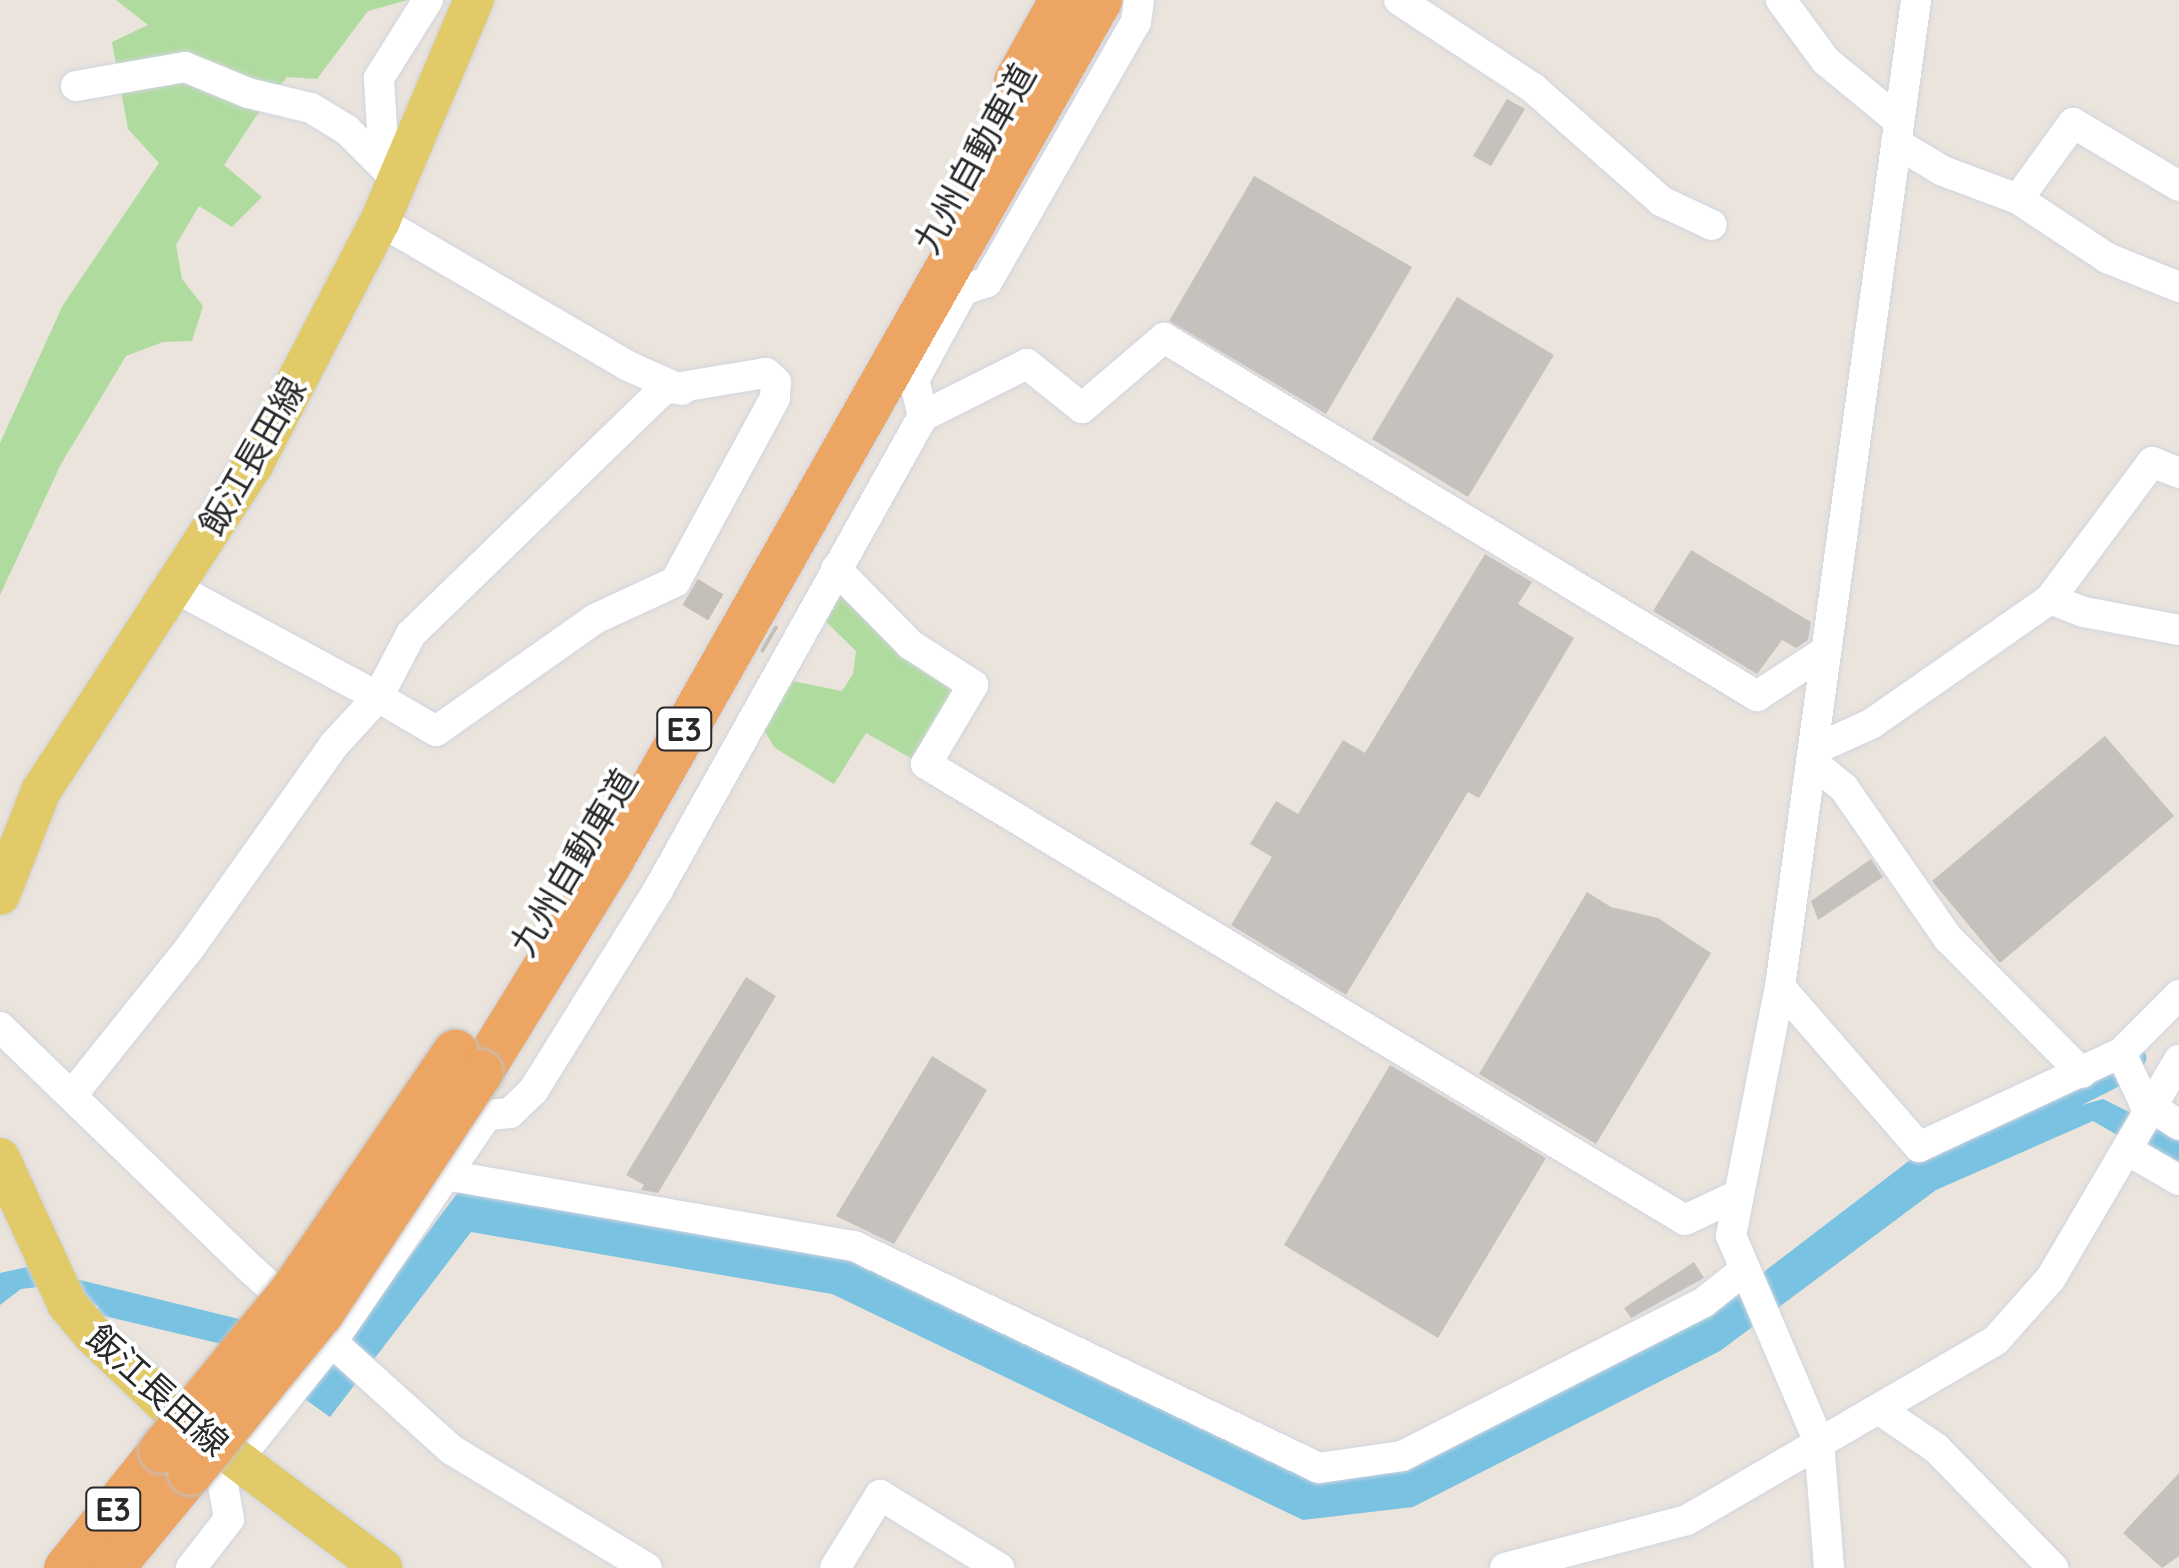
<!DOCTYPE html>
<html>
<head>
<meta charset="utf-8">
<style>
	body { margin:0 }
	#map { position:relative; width:2179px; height:1568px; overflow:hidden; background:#eae4dc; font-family:Quicksand,"Noto Sans JP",sans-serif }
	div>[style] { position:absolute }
	.green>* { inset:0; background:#b0db9e }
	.water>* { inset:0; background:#7ac2e1 }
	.canal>* { height:22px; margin:-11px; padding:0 11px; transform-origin:11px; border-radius:11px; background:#7ac2e1 }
	.building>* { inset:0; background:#c5c1bc }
	.minor-tunnel>* { height:30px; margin-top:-15px; transform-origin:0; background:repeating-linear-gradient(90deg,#c3bfb8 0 30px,transparent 0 45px) }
	.roads { filter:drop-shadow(0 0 2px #d2d4e0) drop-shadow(0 0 2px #d2d4e0) }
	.minor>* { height:30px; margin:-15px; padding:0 15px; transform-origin:15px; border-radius:15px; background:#fff }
	.major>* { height:40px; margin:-20px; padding:0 20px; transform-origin:20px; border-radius:20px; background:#e2ca69 }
	.highway>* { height:45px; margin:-22.5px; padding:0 22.5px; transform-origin:22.5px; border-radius:22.5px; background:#eda564 }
	.bridges { filter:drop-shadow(0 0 2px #c3c3c3) drop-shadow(0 0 2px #c3c3c3) }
	.highway-bridge>* { height:45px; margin:-22.5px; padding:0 22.5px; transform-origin:22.5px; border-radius:22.5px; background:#eda564 }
	span { translate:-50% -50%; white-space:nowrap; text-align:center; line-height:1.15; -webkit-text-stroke:8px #fff; paint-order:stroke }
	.shield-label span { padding:2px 8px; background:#fff; border:2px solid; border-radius:8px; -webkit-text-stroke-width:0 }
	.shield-label { font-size:32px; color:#292929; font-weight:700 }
	.street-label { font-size:35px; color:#292929 }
</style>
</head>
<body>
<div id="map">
	<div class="green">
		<i style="clip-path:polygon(116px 0,408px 0,368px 11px,317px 79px,287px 77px,255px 118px,224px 165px,262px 197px,232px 227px,199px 206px,176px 245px,182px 279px,203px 306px,192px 341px,163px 342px,126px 356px,61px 464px,0 595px,0 443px,63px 305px,159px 163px,128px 129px,112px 42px,148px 25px)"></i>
		<i style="clip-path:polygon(837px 584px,963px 683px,916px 761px,866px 733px,834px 784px,775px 748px,760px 724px,787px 680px,842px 691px,853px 674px,856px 651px,820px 616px)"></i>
	</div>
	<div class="water">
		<i style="clip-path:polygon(2051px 1096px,2061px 1111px,2103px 1099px,2179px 1137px,2179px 1171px,2093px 1121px,1936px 1190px,1720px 1351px,1413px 1507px,1303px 1520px,832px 1294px,471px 1232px,330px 1417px,230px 1346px,96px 1314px,98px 1306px,38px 1287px,21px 1289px,0 1305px,0 1273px,27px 1267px,239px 1319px,320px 1376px,459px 1191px,842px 1257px,1311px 1480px,1710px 1313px,1918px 1154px)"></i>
	</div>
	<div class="canal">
		<i style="left:2030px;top:1119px;width:100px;rotate:-26.8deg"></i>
		<i style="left:2119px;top:1074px;width:23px;rotate:-45deg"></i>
	</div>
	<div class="building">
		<i style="clip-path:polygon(1507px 99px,1525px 109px,1491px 166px,1473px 156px)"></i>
		<i style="clip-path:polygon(1254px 176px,1412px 267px,1326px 414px,1169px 321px)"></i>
		<i style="clip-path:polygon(1457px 297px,1554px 355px,1468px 497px,1372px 439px)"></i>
		<i style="clip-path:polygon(1691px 550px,1811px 622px,1808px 640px,1796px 648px,1782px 640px,1757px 674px,1653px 611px)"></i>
		<i style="clip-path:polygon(1485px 554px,1532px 582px,1518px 604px,1574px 638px,1479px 798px,1468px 792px,1346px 995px,1231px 925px,1272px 857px,1250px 844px,1276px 801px,1298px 814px,1343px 740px,1365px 753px)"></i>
		<i style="clip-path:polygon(2105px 736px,2174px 816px,2000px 963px,1932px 881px)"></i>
		<i style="clip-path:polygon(1871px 859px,1883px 877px,1818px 920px,1811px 901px)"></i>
		<i style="clip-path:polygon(1587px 892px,1611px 907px,1658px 918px,1711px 953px,1596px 1144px,1479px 1074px)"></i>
		<i style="clip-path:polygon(746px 977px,776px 996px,658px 1193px,641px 1190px,644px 1185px,626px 1175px)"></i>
		<i style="clip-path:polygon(932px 1056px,987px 1090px,894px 1244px,836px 1216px)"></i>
		<i style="clip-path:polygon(1390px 1065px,1546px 1158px,1438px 1338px,1284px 1245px)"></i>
		<i style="clip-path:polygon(1694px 1262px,1704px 1278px,1631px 1318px,1624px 1308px)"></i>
		<i style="clip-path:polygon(2179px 1473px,2179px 1556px,2162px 1568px,2123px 1533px)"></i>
	</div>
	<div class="minor-tunnel">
		<i style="left:690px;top:592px;width:94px;rotate:30.7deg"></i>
	</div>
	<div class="roads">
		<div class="minor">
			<i style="left:1399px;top:0;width:160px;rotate:33.3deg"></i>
			<i style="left:1533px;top:88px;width:171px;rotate:41.4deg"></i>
			<i style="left:1661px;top:201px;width:56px;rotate:25.2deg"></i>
			<i style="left:1781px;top:0;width:76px;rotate:53.6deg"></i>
			<i style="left:1826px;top:61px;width:94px;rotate:39.4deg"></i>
			<i style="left:76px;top:86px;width:111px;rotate:-9.9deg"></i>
			<i style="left:185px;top:67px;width:68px;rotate:22.4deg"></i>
			<i style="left:248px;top:93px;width:65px;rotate:13.4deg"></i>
			<i style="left:311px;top:108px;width:42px;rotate:31.4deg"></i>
			<i style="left:347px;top:130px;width:71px;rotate:45deg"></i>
			<i style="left:1896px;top:143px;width:55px;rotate:30.8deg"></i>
			<i style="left:1943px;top:171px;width:80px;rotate:20.5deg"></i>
			<i style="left:2018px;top:199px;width:107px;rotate:33.5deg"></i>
			<i style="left:2107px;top:258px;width:78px;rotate:21.9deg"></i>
			<i style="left:394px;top:173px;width:29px;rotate:-112deg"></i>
			<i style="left:383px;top:146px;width:68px;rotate:-93.4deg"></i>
			<i style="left:379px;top:78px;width:92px;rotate:-57.9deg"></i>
			<i style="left:2018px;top:199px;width:94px;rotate:-54.1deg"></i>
			<i style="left:2073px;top:123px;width:123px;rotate:30.7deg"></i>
			<i style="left:380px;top:221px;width:287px;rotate:30.3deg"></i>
			<i style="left:628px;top:366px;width:59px;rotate:24deg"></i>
			<i style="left:923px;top:416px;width:37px;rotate:-104deg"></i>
			<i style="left:914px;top:380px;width:102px;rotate:-61.4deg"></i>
			<i style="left:963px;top:290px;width:25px;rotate:-18deg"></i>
			<i style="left:987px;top:282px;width:300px;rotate:-60.2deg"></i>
			<i style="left:1136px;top:22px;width:22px;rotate:-82deg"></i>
			<i style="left:836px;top:569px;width:107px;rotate:45.4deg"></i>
			<i style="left:911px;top:645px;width:74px;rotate:32.8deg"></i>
			<i style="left:973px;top:685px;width:92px;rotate:120.7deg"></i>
			<i style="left:926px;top:764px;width:885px;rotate:31deg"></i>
			<i style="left:1685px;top:1220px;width:56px;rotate:-25.2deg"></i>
			<i style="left:2050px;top:599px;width:36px;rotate:21deg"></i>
			<i style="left:2084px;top:612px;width:97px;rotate:10.7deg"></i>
			<i style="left:1813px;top:750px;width:64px;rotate:-24.1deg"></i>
			<i style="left:1871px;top:724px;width:218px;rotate:-34.9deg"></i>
			<i style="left:2050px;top:599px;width:171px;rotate:-53.3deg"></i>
			<i style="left:2152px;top:462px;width:29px;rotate:22deg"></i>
			<i style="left:1812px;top:762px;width:41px;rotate:39.1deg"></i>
			<i style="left:1844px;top:788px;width:183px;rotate:55.3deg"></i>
			<i style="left:1948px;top:938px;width:190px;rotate:45.2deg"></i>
			<i style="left:1780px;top:987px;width:212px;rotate:49deg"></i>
			<i style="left:1919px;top:1147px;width:223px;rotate:-25deg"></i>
			<i style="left:2121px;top:1053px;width:82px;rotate:-45deg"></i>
			<i style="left:0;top:1027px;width:351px;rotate:44deg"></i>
			<i style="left:253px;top:1271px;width:268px;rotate:42deg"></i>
			<i style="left:452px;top:1450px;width:228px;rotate:31.2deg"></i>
			<i style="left:2121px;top:1053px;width:54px;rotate:64.9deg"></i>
			<i style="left:2144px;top:1102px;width:42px;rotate:33.3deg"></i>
			<i style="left:72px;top:1095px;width:187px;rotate:-51.3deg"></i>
			<i style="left:189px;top:949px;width:249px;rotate:-54.6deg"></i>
			<i style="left:333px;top:746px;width:67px;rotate:-47.4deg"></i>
			<i style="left:378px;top:697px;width:71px;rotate:-62.4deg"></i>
			<i style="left:411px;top:634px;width:351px;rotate:-44.1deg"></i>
			<i style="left:663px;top:390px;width:104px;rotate:-9.4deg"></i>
			<i style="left:766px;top:373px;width:13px;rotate:42deg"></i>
			<i style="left:776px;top:382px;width:16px;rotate:94deg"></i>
			<i style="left:775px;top:398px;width:209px;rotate:118.5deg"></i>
			<i style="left:675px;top:582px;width:88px;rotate:155.2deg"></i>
			<i style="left:595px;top:619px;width:194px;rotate:144.8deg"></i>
			<i style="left:436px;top:731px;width:67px;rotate:-149.6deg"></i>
			<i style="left:378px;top:697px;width:232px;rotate:-151.7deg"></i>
			<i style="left:2127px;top:1150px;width:60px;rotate:30deg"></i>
			<i style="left:446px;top:1175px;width:414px;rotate:9.9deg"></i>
			<i style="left:854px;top:1246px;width:515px;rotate:25.52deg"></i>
			<i style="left:1319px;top:1468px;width:84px;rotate:-8.2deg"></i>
			<i style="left:1402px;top:1456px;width:339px;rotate:-27deg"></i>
			<i style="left:1704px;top:1302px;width:48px;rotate:-38.3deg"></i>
			<i style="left:1880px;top:1410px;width:68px;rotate:34.2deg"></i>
			<i style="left:1936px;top:1448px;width:168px;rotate:45.7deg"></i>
			<i style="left:191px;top:1568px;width:62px;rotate:-52.2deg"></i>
			<i style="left:229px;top:1519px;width:41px;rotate:-99.9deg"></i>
			<i style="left:222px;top:1479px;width:178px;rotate:-51.4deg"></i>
			<i style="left:333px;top:1340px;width:273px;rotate:-55.6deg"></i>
			<i style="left:487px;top:1115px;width:23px;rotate:-5deg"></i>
			<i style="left:510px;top:1113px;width:32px;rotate:-44deg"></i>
			<i style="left:533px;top:1091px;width:237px;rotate:-58.1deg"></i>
			<i style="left:658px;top:890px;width:543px;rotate:-60.79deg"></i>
			<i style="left:923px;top:416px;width:116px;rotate:-26.6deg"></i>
			<i style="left:1027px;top:364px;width:70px;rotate:38.7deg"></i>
			<i style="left:1082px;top:408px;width:108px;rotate:-40.5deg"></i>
			<i style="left:1164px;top:338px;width:693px;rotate:31.12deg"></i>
			<i style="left:1757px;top:696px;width:79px;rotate:-33.1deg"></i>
			<i style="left:835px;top:1568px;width:86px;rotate:-58.3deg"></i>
			<i style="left:880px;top:1495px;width:140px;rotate:31.5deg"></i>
			<i style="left:1505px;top:1568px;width:188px;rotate:-14.8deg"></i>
			<i style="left:1687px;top:1520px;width:356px;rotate:-30.2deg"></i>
			<i style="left:1995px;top:1341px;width:84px;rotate:-48.4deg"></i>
			<i style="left:2051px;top:1278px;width:253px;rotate:-59.6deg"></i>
			<i style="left:1829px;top:1568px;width:126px;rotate:-94.5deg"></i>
			<i style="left:1819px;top:1442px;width:224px;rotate:-113.1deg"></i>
			<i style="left:1731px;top:1236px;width:254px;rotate:-78.9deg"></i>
			<i style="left:1780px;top:987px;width:996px;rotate:-82.15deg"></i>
		</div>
		<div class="major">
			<i style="left:0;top:895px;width:112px;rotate:-68.5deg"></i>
			<i style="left:41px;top:791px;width:389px;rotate:-57deg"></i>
			<i style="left:253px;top:465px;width:275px;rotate:-62.5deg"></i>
			<i style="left:380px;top:221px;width:240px;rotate:-67deg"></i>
			<i style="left:0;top:1158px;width:161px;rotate:65.3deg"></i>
			<i style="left:67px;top:1304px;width:39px;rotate:50deg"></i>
			<i style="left:92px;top:1334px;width:115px;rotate:43.6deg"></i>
			<i style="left:175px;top:1413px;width:259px;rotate:36.8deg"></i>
		</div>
		<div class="highway">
			<i style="left:1016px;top:81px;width:93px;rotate:-60.9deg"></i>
			<i style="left:480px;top:1072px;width:243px;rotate:-58.3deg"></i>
			<i style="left:608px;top:865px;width:995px;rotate:-60.42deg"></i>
			<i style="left:66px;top:1568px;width:151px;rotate:-51.2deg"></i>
			<i style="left:111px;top:1568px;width:124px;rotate:-50.5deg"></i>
		</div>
	</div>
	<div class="bridges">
		<div class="highway-bridge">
			<i style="left:161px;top:1450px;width:205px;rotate:-50.6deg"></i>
			<i style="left:291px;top:1292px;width:291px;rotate:-55.7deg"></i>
			<i style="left:190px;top:1472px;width:207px;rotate:-50.7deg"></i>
			<i style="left:321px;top:1312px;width:288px;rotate:-56.5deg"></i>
		</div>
	</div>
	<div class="shield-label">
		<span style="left:684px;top:729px">E3</span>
		<span style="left:113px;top:1509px">E3</span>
	</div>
	<div class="street-label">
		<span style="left:974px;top:158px;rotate:-61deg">九州自動車道</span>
		<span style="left:252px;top:456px;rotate:-60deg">飯江長田線</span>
		<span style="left:573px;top:862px;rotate:-59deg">九州自動車道</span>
		<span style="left:158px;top:1390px;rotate:42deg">飯江長田線</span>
	</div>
</div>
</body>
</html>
